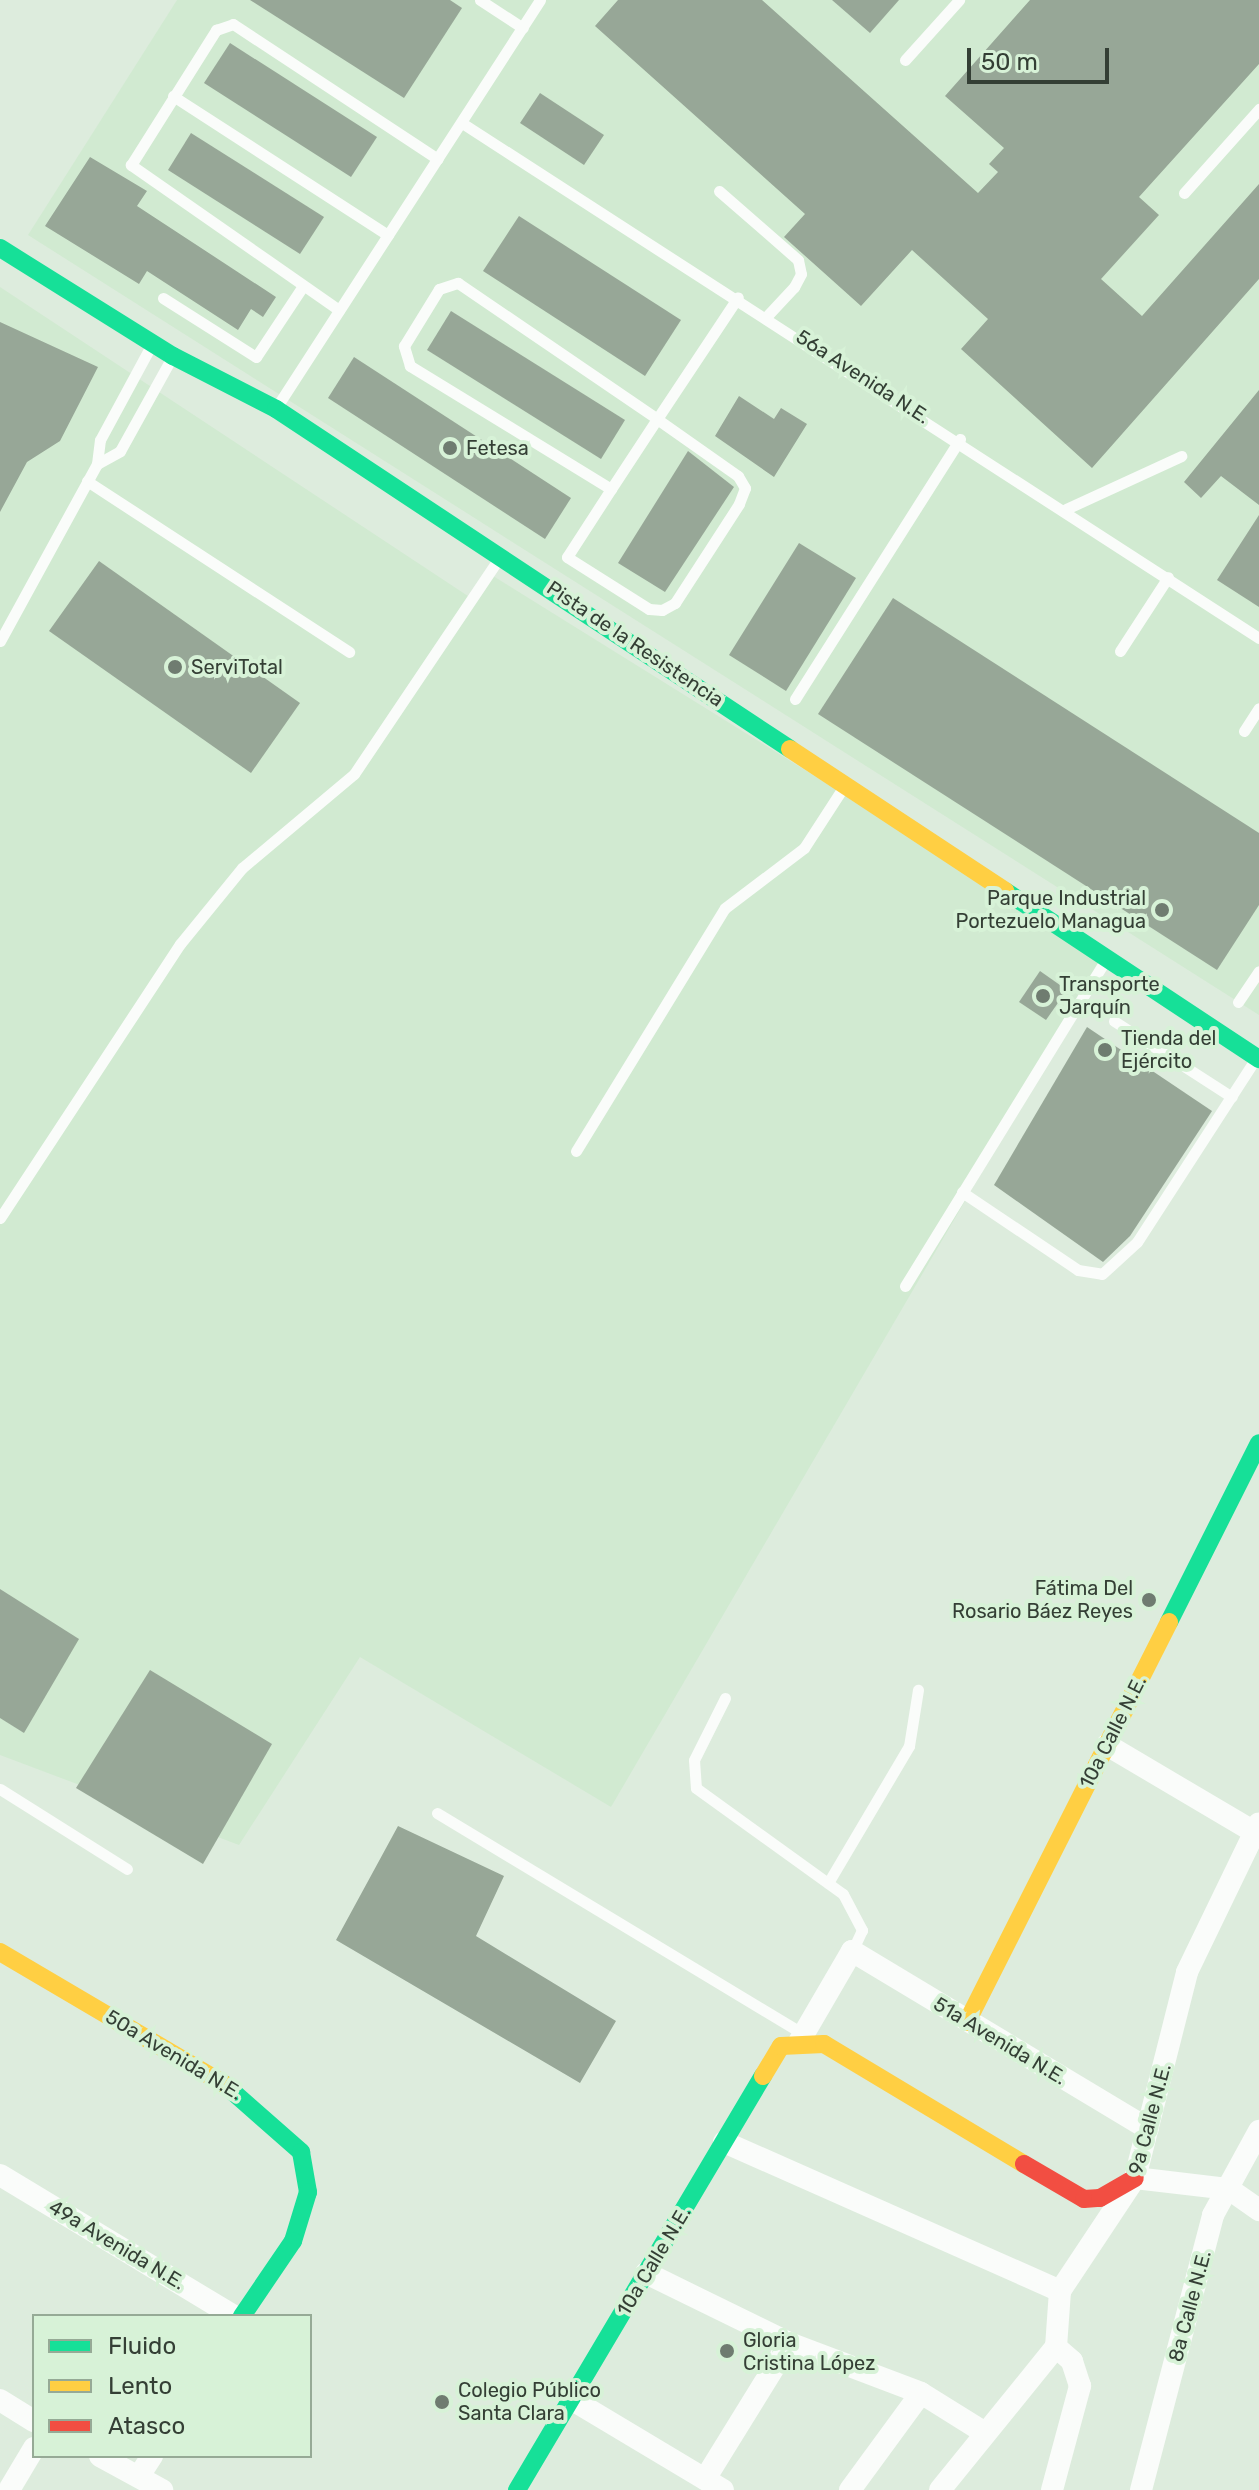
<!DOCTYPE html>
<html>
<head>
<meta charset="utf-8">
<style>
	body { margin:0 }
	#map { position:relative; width:1259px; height:2490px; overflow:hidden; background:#ddecdd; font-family:Rubik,sans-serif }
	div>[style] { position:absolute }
	.built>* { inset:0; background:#d1ead1 }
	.building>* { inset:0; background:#97a797 }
	.lane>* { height:11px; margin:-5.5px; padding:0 5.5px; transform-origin:5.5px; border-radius:5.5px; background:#fafcfa }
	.street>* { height:22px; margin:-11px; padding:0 11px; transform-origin:11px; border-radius:11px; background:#fafcfa }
	.fast>* { height:18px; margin:-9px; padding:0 9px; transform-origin:9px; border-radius:9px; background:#16e098 }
	.slow>* { height:18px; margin:-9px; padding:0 9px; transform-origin:9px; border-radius:9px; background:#ffcf43 }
	.jam>* { height:18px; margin:-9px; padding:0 9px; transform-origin:9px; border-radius:9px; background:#f24e42 }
	.dots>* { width:22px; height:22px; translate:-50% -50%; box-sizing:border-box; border:4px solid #d7f2d7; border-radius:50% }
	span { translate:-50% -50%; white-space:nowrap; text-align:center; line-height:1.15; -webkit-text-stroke:8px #d7f2d7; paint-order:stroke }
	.street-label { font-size:20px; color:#343f35 }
	.poi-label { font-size:20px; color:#343f35 }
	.left { translate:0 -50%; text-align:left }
	.right { translate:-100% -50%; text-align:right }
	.legend { position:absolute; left:32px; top:2314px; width:280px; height:144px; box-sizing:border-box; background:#d7f2d7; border:2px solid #96aa96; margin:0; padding:10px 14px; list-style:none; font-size:24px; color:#343f35 }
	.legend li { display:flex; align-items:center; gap:16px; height:40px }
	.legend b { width:40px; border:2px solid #96aa96 }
	.scale { position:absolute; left:967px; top:48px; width:142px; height:36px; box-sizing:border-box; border:4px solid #343f35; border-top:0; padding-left:10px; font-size:24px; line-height:28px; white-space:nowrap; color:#343f35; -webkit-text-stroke:6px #d7f2d7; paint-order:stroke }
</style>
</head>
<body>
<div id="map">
	<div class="built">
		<i style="clip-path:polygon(177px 0,1259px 0,1259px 1015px,28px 235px)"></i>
		<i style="clip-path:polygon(0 287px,474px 600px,490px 574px,1107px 958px,611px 1807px,360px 1657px,239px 1845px,0 1755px)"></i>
	</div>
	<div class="building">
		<i style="clip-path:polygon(250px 0,450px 0,462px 8px,404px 98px)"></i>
		<i style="clip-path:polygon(618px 0,762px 0,978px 193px,998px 172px,989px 164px,1004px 148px,945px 96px,1030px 0,1259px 0,1259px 64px,1139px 197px,1159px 215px,1101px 279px,1142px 316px,1259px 184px,1259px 279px,1092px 468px,961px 349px,988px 319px,912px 250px,861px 306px,784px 237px,805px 214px,595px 26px)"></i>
		<i style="clip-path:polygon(832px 0,899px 0,870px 33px)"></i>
		<i style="clip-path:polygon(230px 43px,377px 137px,351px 177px,204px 83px)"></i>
		<i style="clip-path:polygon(540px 93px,604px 135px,584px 165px,520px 123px)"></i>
		<i style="clip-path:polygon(191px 133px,324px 217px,300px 254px,168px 170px)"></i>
		<i style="clip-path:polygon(90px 157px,147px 191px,137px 206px,276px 297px,263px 317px,251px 309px,238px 330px,147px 271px,139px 284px,45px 226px)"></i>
		<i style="clip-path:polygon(519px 216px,681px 320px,645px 376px,483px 271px)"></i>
		<i style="clip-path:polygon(451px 311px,625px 420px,601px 459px,427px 350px)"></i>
		<i style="clip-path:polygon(0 322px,98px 367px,60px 441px,27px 462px,0 512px)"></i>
		<i style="clip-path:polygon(354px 357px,571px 498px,545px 539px,328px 398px)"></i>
		<i style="clip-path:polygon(1259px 390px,1259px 505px,1221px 476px,1201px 498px,1184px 482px)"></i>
		<i style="clip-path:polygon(739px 396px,774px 419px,781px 408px,807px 424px,774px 477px,715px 436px)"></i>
		<i style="clip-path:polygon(688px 451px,734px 487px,665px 592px,618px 563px)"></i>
		<i style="clip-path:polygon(1259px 515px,1259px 607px,1217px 580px)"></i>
		<i style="clip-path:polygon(799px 543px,856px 578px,786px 691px,729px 655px)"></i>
		<i style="clip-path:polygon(99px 561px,300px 703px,251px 773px,49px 631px)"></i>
		<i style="clip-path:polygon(893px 598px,1259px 833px,1259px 905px,1217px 970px,818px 714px)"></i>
		<i style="clip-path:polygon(1040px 971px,1067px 990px,1046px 1020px,1019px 1002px)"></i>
		<i style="clip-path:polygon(1087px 1027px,1212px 1111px,1130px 1236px,1103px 1262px,994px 1185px)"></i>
		<i style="clip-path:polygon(0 1589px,79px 1639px,24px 1733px,0 1718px)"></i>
		<i style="clip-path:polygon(150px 1670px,272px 1744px,203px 1864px,76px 1788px)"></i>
		<i style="clip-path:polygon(398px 1826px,504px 1876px,476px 1936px,616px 2021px,580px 2083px,336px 1940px)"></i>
	</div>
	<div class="lane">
		<i style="left:480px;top:0;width:51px;rotate:33.1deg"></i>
		<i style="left:905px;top:60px;width:81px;rotate:-48deg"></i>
		<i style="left:173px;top:96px;width:256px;rotate:32.9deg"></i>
		<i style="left:462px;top:123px;width:949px;rotate:32.87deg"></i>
		<i style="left:719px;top:191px;width:105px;rotate:41.1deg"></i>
		<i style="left:798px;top:260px;width:14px;rotate:78deg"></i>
		<i style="left:801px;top:274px;width:15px;rotate:118deg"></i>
		<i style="left:794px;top:287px;width:40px;rotate:133deg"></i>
		<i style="left:1184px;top:193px;width:113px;rotate:-48.2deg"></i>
		<i style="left:163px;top:298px;width:110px;rotate:32.4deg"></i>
		<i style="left:256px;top:357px;width:85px;rotate:-56.5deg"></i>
		<i style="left:339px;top:310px;width:254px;rotate:-145.1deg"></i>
		<i style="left:131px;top:165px;width:160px;rotate:-57.8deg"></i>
		<i style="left:216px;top:30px;width:18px;rotate:-19deg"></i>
		<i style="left:233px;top:24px;width:245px;rotate:33.4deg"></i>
		<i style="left:276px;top:408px;width:486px;rotate:-57.1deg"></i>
		<i style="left:97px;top:464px;width:26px;rotate:-29deg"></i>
		<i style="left:120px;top:451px;width:105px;rotate:-61deg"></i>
		<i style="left:87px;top:481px;width:313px;rotate:33.1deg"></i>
		<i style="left:611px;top:489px;width:236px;rotate:-148.5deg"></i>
		<i style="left:410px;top:366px;width:21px;rotate:-107deg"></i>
		<i style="left:404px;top:346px;width:67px;rotate:-58.4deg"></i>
		<i style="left:439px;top:289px;width:20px;rotate:-18deg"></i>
		<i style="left:458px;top:283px;width:241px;rotate:34.3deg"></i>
		<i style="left:657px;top:419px;width:99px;rotate:35.1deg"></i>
		<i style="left:738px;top:476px;width:14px;rotate:60deg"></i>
		<i style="left:745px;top:488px;width:17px;rotate:111deg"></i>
		<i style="left:739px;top:504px;width:118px;rotate:122.9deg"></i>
		<i style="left:675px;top:603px;width:15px;rotate:152deg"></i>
		<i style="left:662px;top:610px;width:13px;rotate:-176deg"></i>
		<i style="left:649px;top:609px;width:97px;rotate:-147.6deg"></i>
		<i style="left:567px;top:557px;width:81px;rotate:-57.1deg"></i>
		<i style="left:611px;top:489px;width:84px;rotate:-56.7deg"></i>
		<i style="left:657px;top:419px;width:146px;rotate:-56.4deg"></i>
		<i style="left:1066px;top:509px;width:127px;rotate:-24.7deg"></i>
		<i style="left:0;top:641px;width:202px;rotate:-61.3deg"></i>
		<i style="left:97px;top:464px;width:24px;rotate:-83deg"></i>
		<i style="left:100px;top:440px;width:109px;rotate:-61.6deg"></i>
		<i style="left:1120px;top:651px;width:88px;rotate:-57deg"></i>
		<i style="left:795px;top:699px;width:308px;rotate:-57.6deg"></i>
		<i style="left:1244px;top:731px;width:27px;rotate:-57deg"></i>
		<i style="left:1238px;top:1002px;width:37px;rotate:-56deg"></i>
		<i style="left:1114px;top:1021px;width:140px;rotate:32.8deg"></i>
		<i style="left:576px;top:1151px;width:285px;rotate:-58.5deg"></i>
		<i style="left:725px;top:908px;width:99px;rotate:-37.2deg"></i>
		<i style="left:804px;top:848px;width:72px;rotate:-57deg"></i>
		<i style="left:962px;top:1192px;width:140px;rotate:33.9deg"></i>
		<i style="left:1078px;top:1270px;width:24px;rotate:9deg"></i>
		<i style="left:1102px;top:1274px;width:47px;rotate:-42.4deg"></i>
		<i style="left:1137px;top:1242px;width:219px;rotate:-57.1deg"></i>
		<i style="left:0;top:1218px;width:328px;rotate:-56.7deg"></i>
		<i style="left:180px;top:944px;width:98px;rotate:-50.8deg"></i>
		<i style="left:242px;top:868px;width:146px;rotate:-40deg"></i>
		<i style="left:354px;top:774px;width:258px;rotate:-56.1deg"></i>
		<i style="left:905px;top:1286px;width:384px;rotate:-58.4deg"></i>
		<i style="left:725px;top:1698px;width:69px;rotate:116.6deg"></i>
		<i style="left:694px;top:1760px;width:28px;rotate:86deg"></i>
		<i style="left:696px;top:1788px;width:181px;rotate:35.8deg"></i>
		<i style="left:843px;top:1894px;width:41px;rotate:62.2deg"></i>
		<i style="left:862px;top:1930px;width:23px;rotate:115deg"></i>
		<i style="left:0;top:1789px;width:150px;rotate:32.2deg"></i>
		<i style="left:437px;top:1813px;width:428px;rotate:31.1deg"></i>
		<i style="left:828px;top:1883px;width:159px;rotate:-59.4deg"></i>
		<i style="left:909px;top:1746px;width:57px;rotate:-80.9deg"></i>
	</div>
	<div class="street">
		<i style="left:1107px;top:1745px;width:171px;rotate:30.6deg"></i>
		<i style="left:799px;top:2042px;width:105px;rotate:-59.8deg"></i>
		<i style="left:852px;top:1951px;width:345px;rotate:31deg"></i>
		<i style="left:724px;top:2142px;width:368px;rotate:23.9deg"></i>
		<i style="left:0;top:2175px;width:273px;rotate:31.1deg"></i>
		<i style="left:1135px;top:2178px;width:95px;rotate:6.7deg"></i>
		<i style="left:1229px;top:2189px;width:37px;rotate:35deg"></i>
		<i style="left:646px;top:2273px;width:159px;rotate:26.1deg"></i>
		<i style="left:789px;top:2343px;width:141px;rotate:20.7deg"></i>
		<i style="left:921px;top:2393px;width:72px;rotate:31.9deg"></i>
		<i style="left:571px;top:2399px;width:177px;rotate:30.9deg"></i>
		<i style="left:0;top:2400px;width:40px;rotate:32deg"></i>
		<i style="left:100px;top:2456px;width:71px;rotate:28.7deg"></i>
		<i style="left:139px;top:2476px;width:24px;rotate:-57deg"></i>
		<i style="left:705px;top:2479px;width:160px;rotate:-58.3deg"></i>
		<i style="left:9px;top:2490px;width:49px;rotate:-59.2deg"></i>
		<i style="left:850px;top:2490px;width:120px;rotate:-53.8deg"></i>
		<i style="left:940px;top:2490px;width:184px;rotate:-51deg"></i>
		<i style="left:1056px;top:2347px;width:56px;rotate:-85.9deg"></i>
		<i style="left:1060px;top:2291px;width:136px;rotate:-56.4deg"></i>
		<i style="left:1135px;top:2178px;width:212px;rotate:-75.8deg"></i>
		<i style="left:1187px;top:1972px;width:165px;rotate:-64.2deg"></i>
		<i style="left:1052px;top:2490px;width:108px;rotate:-74.9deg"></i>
		<i style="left:1080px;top:2386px;width:26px;rotate:-108deg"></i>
		<i style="left:1072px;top:2361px;width:21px;rotate:-139deg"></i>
		<i style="left:1141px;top:2490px;width:284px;rotate:-75.3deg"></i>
		<i style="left:1213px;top:2215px;width:96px;rotate:-61.3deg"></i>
	</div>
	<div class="fast">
		<i style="left:0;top:248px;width:204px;rotate:32deg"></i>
		<i style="left:173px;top:356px;width:116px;rotate:27.2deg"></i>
		<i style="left:276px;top:409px;width:616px;rotate:33.48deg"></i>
		<i style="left:1005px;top:891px;width:305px;rotate:33.5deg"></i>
		<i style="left:1169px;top:1622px;width:200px;rotate:-63.3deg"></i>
		<i style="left:224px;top:2084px;width:103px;rotate:41.4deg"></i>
		<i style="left:301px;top:2152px;width:41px;rotate:80.1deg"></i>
		<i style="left:308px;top:2192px;width:51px;rotate:107deg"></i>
		<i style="left:293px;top:2241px;width:91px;rotate:124.2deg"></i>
		<i style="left:517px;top:2490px;width:482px;rotate:-59.3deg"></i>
	</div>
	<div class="slow">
		<i style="left:790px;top:749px;width:258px;rotate:33.4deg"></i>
		<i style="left:0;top:1952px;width:260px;rotate:30.5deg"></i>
		<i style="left:967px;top:2022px;width:448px;rotate:-63.2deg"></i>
		<i style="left:763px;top:2076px;width:35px;rotate:-59deg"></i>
		<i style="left:781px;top:2046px;width:43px;rotate:-2.7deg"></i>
		<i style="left:824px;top:2044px;width:233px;rotate:31deg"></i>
	</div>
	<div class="jam">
		<i style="left:1024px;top:2164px;width:69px;rotate:30.3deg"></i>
		<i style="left:1084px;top:2199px;width:16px;rotate:-4deg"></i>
		<i style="left:1100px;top:2198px;width:40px;rotate:-29.7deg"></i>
	</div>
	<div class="dots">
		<i style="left:450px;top:448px;background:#6f7c70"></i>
		<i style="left:175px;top:667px;background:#6f7c70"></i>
		<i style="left:1162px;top:910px;background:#6f7c70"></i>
		<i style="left:1043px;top:996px;background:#6f7c70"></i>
		<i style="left:1105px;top:1050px;background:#6f7c70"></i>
		<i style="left:1149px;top:1600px;background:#6f7c70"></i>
		<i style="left:727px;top:2351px;background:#6f7c70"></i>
		<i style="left:442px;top:2402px;background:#6f7c70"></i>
	</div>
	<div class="street-label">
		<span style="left:863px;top:377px;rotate:33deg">56a Avenida N.E.</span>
		<span style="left:635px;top:644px;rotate:34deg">Pista de la Resistencia</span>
		<span style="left:1113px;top:1732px;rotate:-63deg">10a Calle N.E.</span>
		<span style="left:1000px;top:2041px;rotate:31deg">51a Avenida N.E.</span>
		<span style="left:174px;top:2055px;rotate:31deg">50a Avenida N.E.</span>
		<span style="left:1150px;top:2119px;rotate:-75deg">9a Calle N.E.</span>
		<span style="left:117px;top:2245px;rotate:31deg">49a Avenida N.E.</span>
		<span style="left:654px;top:2261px;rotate:-59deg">10a Calle N.E.</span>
		<span style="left:1190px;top:2306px;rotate:-75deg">8a Calle N.E.</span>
	</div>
	<div class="poi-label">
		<span class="left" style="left:466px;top:448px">Fetesa</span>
		<span class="left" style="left:191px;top:667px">ServiTotal</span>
		<span class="right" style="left:1146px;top:910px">Parque Industrial<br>Portezuelo Managua</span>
		<span class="left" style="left:1059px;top:996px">Transporte<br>Jarquín</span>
		<span class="left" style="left:1121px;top:1050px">Tienda del<br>Ejército</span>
		<span class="right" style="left:1133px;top:1600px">Fátima Del<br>Rosario Báez Reyes</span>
		<span class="left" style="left:743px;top:2352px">Gloria<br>Cristina López</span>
		<span class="left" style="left:458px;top:2402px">Colegio Público<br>Santa Clara</span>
	</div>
	<ul class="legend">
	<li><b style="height:10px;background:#16e098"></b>Fluido</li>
	<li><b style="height:10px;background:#ffcf43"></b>Lento</li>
	<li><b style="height:10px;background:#f24e42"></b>Atasco</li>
	</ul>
	<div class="scale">50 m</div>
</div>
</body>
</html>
